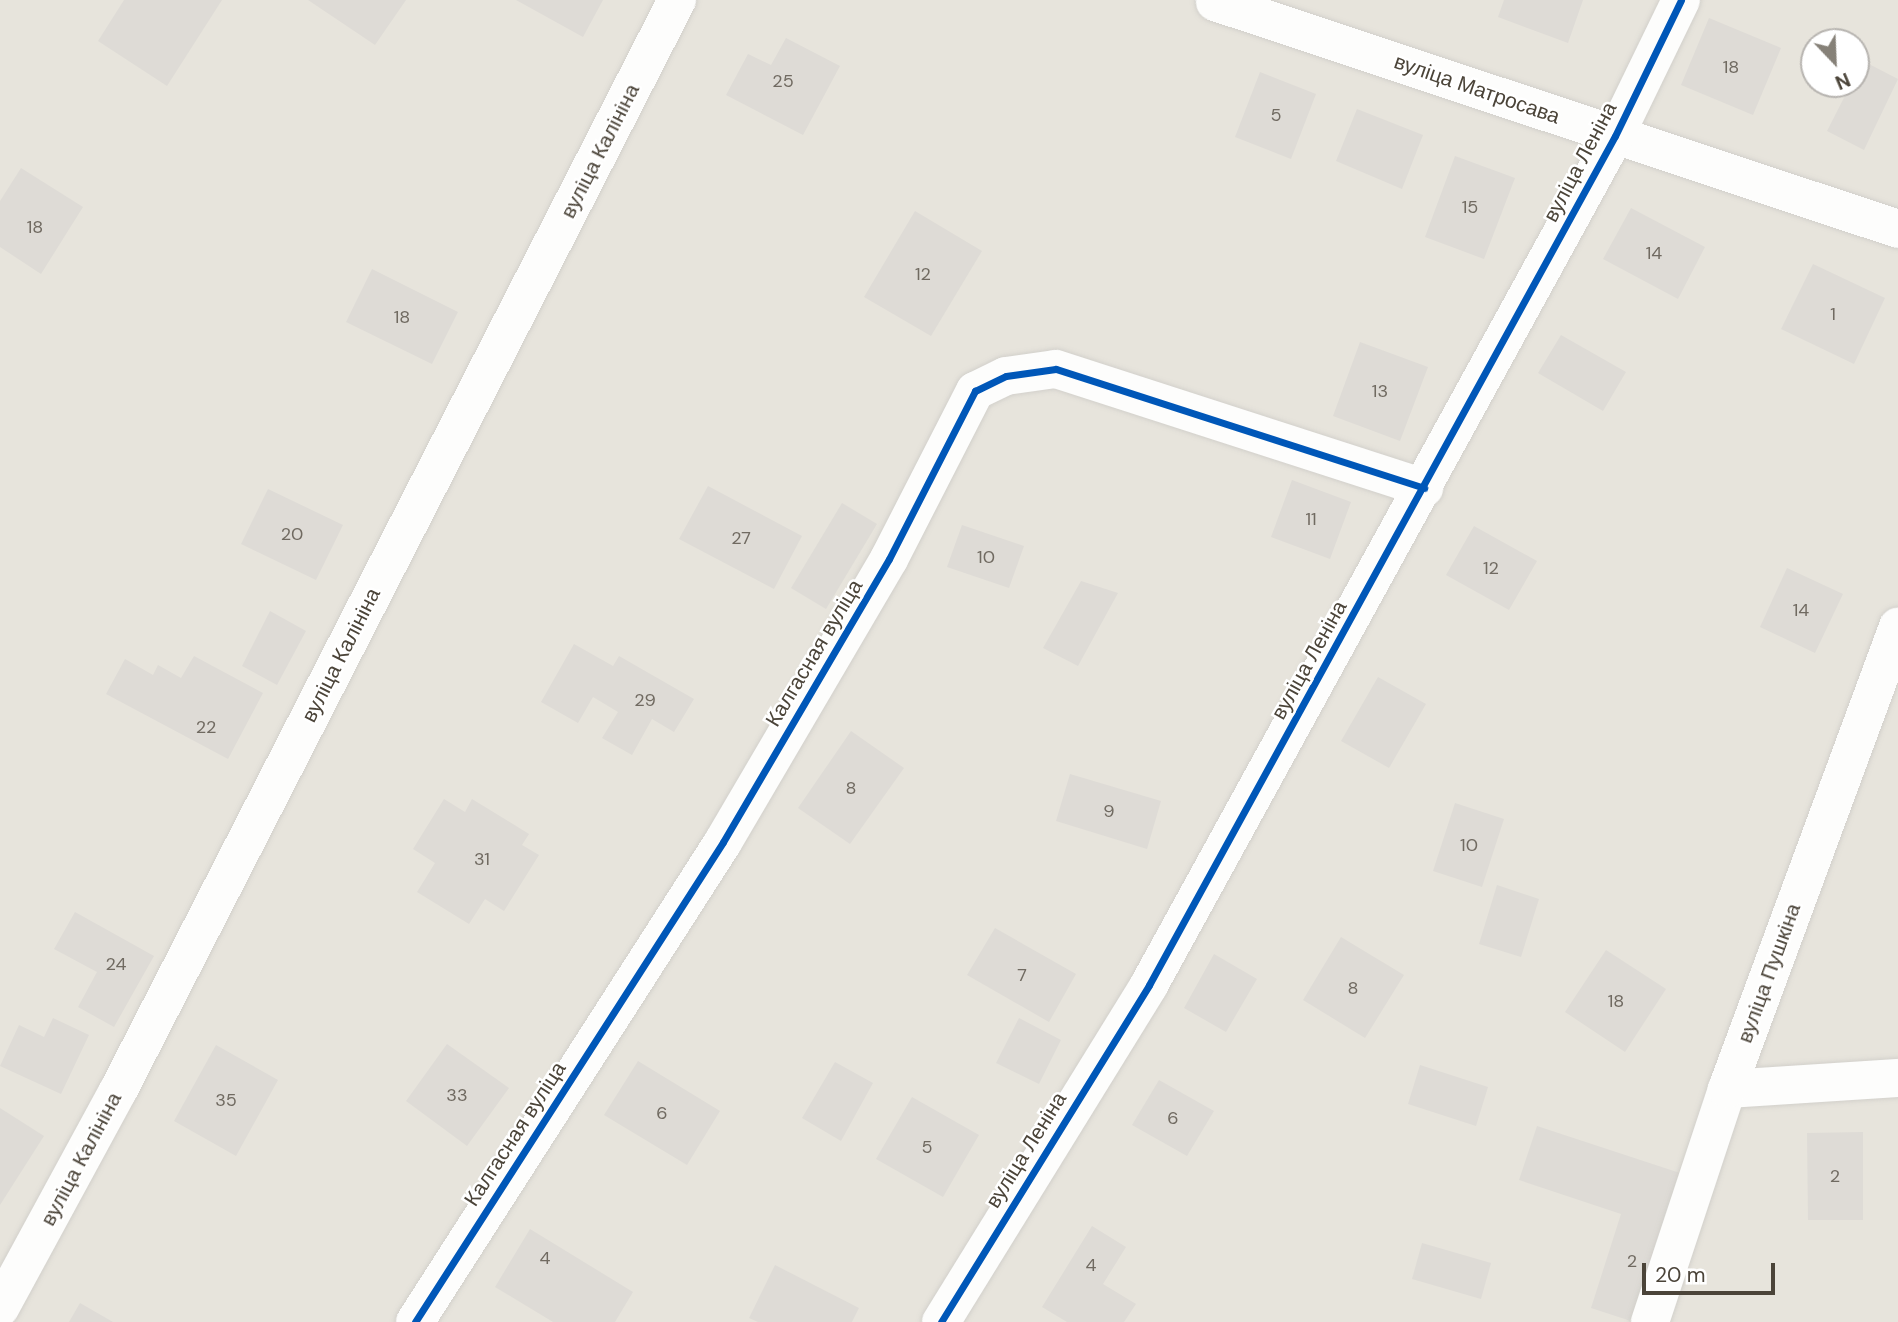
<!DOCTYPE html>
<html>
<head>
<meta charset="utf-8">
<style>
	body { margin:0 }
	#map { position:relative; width:1898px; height:1322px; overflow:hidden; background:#f4f2ee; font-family:"DM Sans",sans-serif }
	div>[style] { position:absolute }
	.residential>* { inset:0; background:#e7e4dc }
	.building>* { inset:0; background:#dedbd6 }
	.roads { filter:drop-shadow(0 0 2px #d2d0cb) drop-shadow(0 0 2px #d2d0cb) }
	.minor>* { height:38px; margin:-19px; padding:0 19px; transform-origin:19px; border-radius:19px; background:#fdfdfc }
	.cycleway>* { height:7px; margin:-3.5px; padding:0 3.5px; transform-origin:3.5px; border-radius:3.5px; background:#0057b8 }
	span { translate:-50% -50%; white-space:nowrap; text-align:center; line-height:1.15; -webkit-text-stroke:5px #fff; paint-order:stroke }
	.number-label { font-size:18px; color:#706a61 }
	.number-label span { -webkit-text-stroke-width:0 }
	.street-label { font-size:21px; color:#4b4439 }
	.north { position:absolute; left:1800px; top:28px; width:70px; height:70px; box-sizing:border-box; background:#fff; border:2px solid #b7b4b0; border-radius:50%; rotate:157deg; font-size:19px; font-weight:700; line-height:28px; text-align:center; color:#4b4439 }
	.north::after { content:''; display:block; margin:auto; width:24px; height:32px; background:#868178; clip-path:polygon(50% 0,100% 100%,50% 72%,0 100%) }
	.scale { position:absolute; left:1642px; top:1263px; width:133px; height:32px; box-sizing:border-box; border:4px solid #4b4439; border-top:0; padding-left:9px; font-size:21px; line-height:24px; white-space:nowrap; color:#4b4439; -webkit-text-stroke:5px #fff; paint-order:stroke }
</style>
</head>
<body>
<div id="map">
	<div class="residential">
		<i style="clip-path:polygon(evenodd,0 0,1898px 0,1898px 1322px,0 1322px,0 0,1814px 42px,1856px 42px,1856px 84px,1814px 84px,1814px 42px)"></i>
	</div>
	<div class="building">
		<i style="clip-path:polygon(124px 0,222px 0,167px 86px,98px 41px)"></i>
		<i style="clip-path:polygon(308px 0,406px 0,375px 45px)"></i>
		<i style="clip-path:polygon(516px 0,603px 0,583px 37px)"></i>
		<i style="clip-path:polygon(1504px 0,1583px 0,1568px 43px,1498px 17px)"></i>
		<i style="clip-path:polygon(1709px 18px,1781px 48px,1753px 115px,1681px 85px)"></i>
		<i style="clip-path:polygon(786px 38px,840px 66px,803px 135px,726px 95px,748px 54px,771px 65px)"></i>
		<i style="clip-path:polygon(1863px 61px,1898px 79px,1864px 150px,1827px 131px,1851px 84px,1856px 84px)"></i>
		<i style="clip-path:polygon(1260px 72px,1316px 94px,1291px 159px,1235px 137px)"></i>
		<i style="clip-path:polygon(1357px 109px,1423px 135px,1402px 189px,1336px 161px)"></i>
		<i style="clip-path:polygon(1455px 156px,1515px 178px,1484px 259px,1425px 237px)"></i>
		<i style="clip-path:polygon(21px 168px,83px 207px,41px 274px,0 247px,0 201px)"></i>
		<i style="clip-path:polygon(1631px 208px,1705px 247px,1678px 299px,1603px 259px)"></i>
		<i style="clip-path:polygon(915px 211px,982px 251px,931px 336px,864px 297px)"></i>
		<i style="clip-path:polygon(1813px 264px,1885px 298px,1854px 364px,1781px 329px)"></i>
		<i style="clip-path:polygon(372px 269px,458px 312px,432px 364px,346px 322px)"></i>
		<i style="clip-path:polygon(1561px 335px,1626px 372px,1603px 411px,1538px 373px)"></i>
		<i style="clip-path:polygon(1360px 342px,1428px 367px,1400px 441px,1333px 416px)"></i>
		<i style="clip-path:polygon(1292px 480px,1351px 502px,1330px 559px,1271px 537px)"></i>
		<i style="clip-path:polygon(708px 486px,802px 536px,774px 589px,679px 539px)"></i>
		<i style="clip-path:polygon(268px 489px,343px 525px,316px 580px,241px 544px)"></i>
		<i style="clip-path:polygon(842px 503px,877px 524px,826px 609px,791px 588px)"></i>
		<i style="clip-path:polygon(962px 525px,1024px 546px,1009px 588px,947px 567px)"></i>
		<i style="clip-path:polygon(1474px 526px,1537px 561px,1509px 610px,1446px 575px)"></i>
		<i style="clip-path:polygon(1787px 568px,1843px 594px,1815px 653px,1760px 627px)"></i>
		<i style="clip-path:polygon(1081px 581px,1118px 593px,1078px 666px,1043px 648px)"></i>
		<i style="clip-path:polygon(270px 611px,306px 631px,277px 685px,242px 666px)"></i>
		<i style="clip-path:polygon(574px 644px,613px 666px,619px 656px,694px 699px,674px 732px,652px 719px,632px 755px,602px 738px,618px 712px,593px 697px,578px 723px,541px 702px)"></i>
		<i style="clip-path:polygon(194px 656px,263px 693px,228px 759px,106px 694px,125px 659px,153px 675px,158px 665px,181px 678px)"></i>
		<i style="clip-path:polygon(1378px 677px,1426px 704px,1389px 768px,1341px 741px)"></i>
		<i style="clip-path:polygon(851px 731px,904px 768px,850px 844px,798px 808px)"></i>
		<i style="clip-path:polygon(1070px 774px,1161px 801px,1147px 849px,1056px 821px)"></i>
		<i style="clip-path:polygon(444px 799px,465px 812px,472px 799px,529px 834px,522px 845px,539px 855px,504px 911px,485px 899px,469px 924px,417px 892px,435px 863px,413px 849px)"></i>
		<i style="clip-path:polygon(1455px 803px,1504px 819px,1482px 887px,1433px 871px)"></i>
		<i style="clip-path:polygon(1497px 885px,1539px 899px,1521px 957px,1479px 944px)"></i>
		<i style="clip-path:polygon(75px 912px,154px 956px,114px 1027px,78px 1007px,97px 972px,54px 949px)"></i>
		<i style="clip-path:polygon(995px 928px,1076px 974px,1049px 1022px,967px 975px)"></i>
		<i style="clip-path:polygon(1341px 937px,1404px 975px,1365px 1038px,1303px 1000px)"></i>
		<i style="clip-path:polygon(1606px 950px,1666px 989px,1625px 1052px,1565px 1012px)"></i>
		<i style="clip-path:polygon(1214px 954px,1257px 979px,1226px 1032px,1184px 1008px)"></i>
		<i style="clip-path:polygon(53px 1018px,89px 1035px,61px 1094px,0 1066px,19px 1025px,44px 1037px)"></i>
		<i style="clip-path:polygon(1019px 1018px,1061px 1040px,1039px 1084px,996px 1063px)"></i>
		<i style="clip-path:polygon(447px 1044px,509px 1088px,467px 1146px,406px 1101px)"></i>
		<i style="clip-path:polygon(216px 1045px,278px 1080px,236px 1156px,174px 1121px)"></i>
		<i style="clip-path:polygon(638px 1061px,720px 1111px,687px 1165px,604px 1115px)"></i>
		<i style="clip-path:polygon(835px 1062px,873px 1083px,841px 1141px,802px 1118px)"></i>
		<i style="clip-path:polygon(1420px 1065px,1488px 1087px,1476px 1126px,1408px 1104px)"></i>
		<i style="clip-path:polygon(1159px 1080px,1214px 1111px,1187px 1156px,1132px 1125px)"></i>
		<i style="clip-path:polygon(912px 1097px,979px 1135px,943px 1197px,876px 1159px)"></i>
		<i style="clip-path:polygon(0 1108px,44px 1136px,0 1205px)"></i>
		<i style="clip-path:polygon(1537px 1126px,1686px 1175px,1634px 1322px,1591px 1308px,1621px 1214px,1519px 1180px)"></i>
		<i style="clip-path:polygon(1863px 1132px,1863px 1220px,1808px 1220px,1807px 1133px)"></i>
		<i style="clip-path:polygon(1092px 1226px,1126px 1247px,1103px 1284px,1136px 1304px,1124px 1322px,1067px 1322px,1042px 1307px)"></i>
		<i style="clip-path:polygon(530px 1229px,633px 1292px,615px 1322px,553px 1322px,495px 1287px)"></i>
		<i style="clip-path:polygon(1422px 1243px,1491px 1263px,1481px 1299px,1412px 1279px)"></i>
		<i style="clip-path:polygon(775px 1265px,859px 1308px,852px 1322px,758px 1322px,749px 1318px)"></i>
		<i style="clip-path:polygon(80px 1303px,113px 1322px,69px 1322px)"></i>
	</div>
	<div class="roads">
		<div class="minor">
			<i style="left:1215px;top:2px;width:720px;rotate:18.38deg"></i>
			<i style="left:1727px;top:1089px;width:171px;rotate:-3.7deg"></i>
			<i style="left:0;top:1308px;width:247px;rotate:-61.5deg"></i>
			<i style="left:118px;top:1091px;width:1226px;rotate:-62.87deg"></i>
			<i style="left:415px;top:1322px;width:570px;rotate:-57.31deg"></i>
			<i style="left:723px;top:842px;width:328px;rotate:-59.6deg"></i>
			<i style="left:889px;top:559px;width:189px;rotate:-62.9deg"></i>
			<i style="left:975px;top:391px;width:34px;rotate:-26deg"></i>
			<i style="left:1006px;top:376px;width:50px;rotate:-8deg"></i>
			<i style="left:1056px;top:369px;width:387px;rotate:17.9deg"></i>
			<i style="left:941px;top:1322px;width:396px;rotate:-58.3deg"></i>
			<i style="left:1149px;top:985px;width:968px;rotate:-61.24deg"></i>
			<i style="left:1615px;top:136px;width:151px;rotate:-64.1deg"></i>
			<i style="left:1650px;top:1322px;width:245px;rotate:-71.7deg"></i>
			<i style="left:1727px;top:1089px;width:493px;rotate:-69.7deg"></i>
		</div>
	</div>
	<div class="cycleway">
		<i style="left:415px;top:1322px;width:570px;rotate:-57.31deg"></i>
		<i style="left:723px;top:842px;width:328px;rotate:-59.6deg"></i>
		<i style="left:889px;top:559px;width:189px;rotate:-62.9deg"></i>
		<i style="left:975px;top:391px;width:34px;rotate:-26deg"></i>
		<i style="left:1006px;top:376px;width:50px;rotate:-8deg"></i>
		<i style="left:1056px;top:369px;width:387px;rotate:17.9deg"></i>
		<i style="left:941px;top:1322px;width:396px;rotate:-58.3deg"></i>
		<i style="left:1149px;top:985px;width:968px;rotate:-61.24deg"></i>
		<i style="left:1615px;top:136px;width:151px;rotate:-64.1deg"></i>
	</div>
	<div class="number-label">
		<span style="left:1731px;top:67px">18</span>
		<span style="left:783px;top:81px">25</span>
		<span style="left:1276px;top:115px">5</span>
		<span style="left:1470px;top:207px">15</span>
		<span style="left:35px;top:227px">18</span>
		<span style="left:1654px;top:253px">14</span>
		<span style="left:923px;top:274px">12</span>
		<span style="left:1833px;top:314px">1</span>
		<span style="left:402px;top:317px">18</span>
		<span style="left:1380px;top:391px">13</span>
		<span style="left:1311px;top:519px">11</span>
		<span style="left:292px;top:534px">20</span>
		<span style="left:741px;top:538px">27</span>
		<span style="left:986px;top:557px">10</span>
		<span style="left:1491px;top:568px">12</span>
		<span style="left:1801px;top:610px">14</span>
		<span style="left:645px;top:700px">29</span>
		<span style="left:206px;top:727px">22</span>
		<span style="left:851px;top:788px">8</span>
		<span style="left:1109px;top:811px">9</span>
		<span style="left:1469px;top:845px">10</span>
		<span style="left:482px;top:859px">31</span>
		<span style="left:116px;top:964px">24</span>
		<span style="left:1022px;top:975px">7</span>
		<span style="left:1353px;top:988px">8</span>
		<span style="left:1616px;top:1001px">18</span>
		<span style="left:457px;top:1095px">33</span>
		<span style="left:226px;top:1100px">35</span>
		<span style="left:662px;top:1113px">6</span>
		<span style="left:1173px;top:1118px">6</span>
		<span style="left:927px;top:1147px">5</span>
		<span style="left:1835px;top:1176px">2</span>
		<span style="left:545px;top:1258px">4</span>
		<span style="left:1632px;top:1261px">2</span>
		<span style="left:1091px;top:1265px">4</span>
	</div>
	<div class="street-label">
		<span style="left:1477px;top:89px;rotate:19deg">вуліца Матросава</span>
		<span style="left:600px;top:151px;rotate:-63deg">вуліца Калініна</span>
		<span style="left:1580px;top:162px;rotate:-62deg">вуліца Леніна</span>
		<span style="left:814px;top:653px;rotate:-59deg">Калгасная вуліца</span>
		<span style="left:341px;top:655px;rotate:-63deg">вуліца Калініна</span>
		<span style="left:1309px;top:660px;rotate:-61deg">вуліца Леніна</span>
		<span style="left:1769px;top:973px;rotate:-70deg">вуліца Пушкіна</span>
		<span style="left:515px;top:1134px;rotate:-57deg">Калгасная вуліца</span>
		<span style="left:1026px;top:1150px;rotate:-58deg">вуліца Леніна</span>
		<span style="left:81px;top:1159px;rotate:-62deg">вуліца Калініна</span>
	</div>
	<div class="north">N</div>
	<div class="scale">20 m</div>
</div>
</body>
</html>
